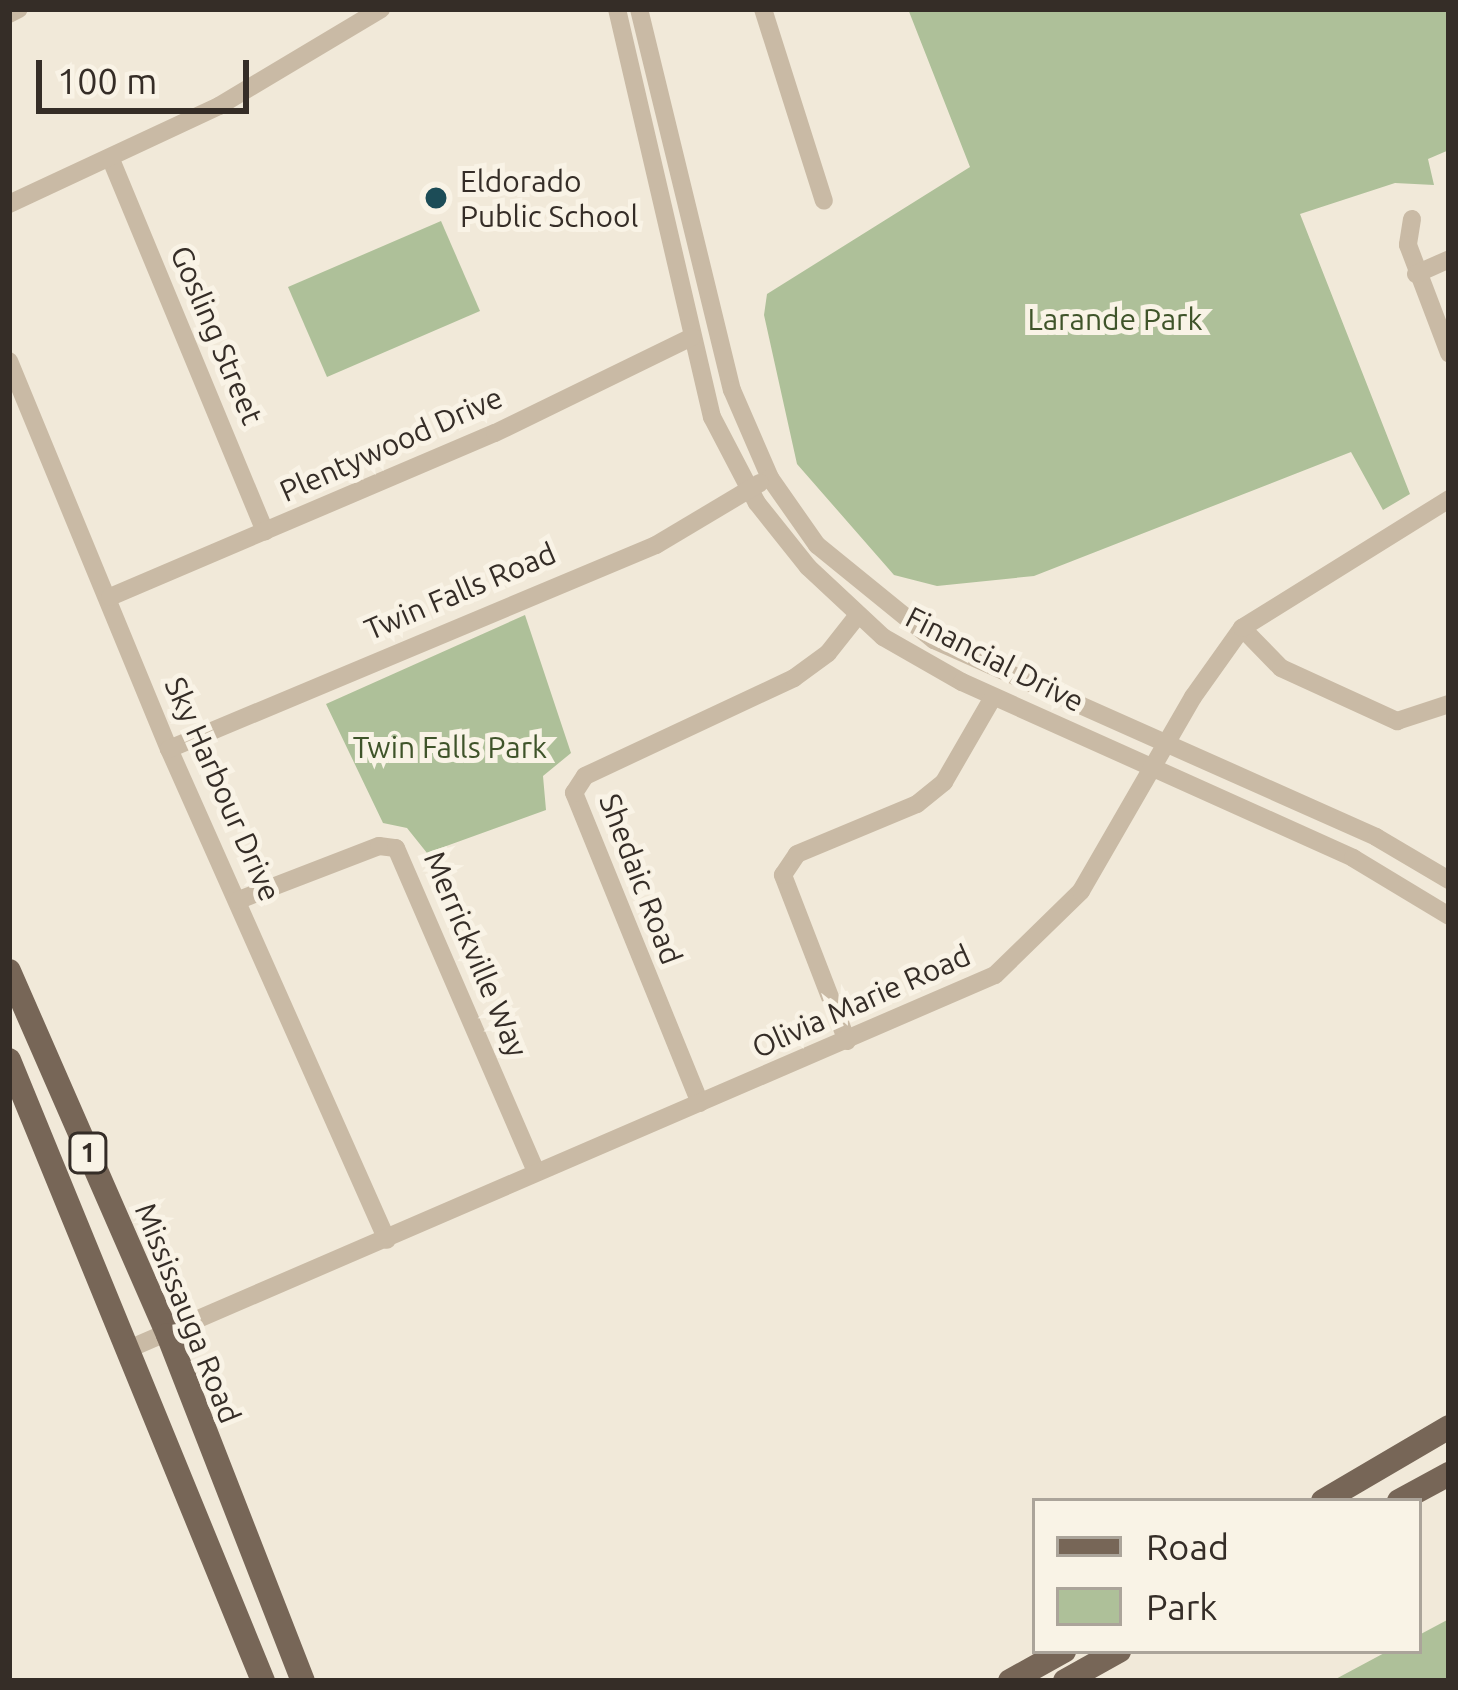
<!DOCTYPE html>
<html>
<head>
<meta charset="utf-8">
<style>
	body { margin:0 }
	#map { position:relative; width:1458px; height:1690px; overflow:hidden; background:#f1e9d9; font-family:Ubuntu,sans-serif }
	div>[style] { position:absolute }
	.green>* { inset:0; background:#aec099 }
	.minor>* { height:18px; margin:-9px; padding:0 9px; transform-origin:9px; border-radius:9px; background:#c9baa5 }
	.major>* { height:24px; margin:-12px; padding:0 12px; transform-origin:12px; border-radius:12px; background:#776657 }
	.dots>* { width:33px; height:33px; translate:-50% -50%; box-sizing:border-box; border:6px solid #f9f3e6; border-radius:50% }
	span { translate:-50% -50%; white-space:nowrap; text-align:center; line-height:1.15; -webkit-text-stroke:10px #f9f3e6; paint-order:stroke }
	.shield-label span { padding:3px 9px; background:#f9f3e6; border:3px solid; border-radius:9px; -webkit-text-stroke-width:0 }
	.shield-label { font-size:27px; color:#352d27; font-weight:700 }
	.poi-label { font-size:30px; color:#352d27 }
	.left { translate:0 -50%; text-align:left }
	.park-label { font-size:30px; color:#3f542a }
	.street-label { font-size:30px; color:#352d27 }
	.frame { position:absolute; inset:0; border:12px solid #352d27; pointer-events:none }
	.legend { position:absolute; left:1032px; top:1498px; width:390px; height:156px; box-sizing:border-box; background:#f9f3e6; border:3px solid #aba49a; margin:0; padding:15px 21px; list-style:none; font-size:36px; color:#352d27 }
	.legend li { display:flex; align-items:center; gap:24px; height:60px }
	.legend b { width:60px; border:3px solid #aba49a }
	.scale { position:absolute; left:36px; top:60px; width:213px; height:54px; box-sizing:border-box; border:6px solid #352d27; border-top:0; padding-left:15px; font-size:36px; line-height:42px; white-space:nowrap; color:#352d27; -webkit-text-stroke:9px #f9f3e6; paint-order:stroke }
</style>
</head>
<body>
<div id="map">
	<div class="green">
		<i style="clip-path:polygon(908px 9px,1449px 9px,1449px 150px,1428px 159px,1434px 185px,1395px 183px,1300px 214px,1410px 494px,1383px 510px,1351px 452px,1034px 576px,937px 586px,894px 575px,797px 464px,764px 315px,767px 294px,970px 167px)"></i>
		<i style="clip-path:polygon(441px 221px,480px 311px,327px 377px,288px 287px)"></i>
		<i style="clip-path:polygon(525px 615px,571px 753px,543px 776px,546px 810px,427px 853px,407px 828px,383px 823px,326px 704px)"></i>
		<i style="clip-path:polygon(1449px 1619px,1449px 1681px,1332px 1681px,1388px 1651px,1419px 1651px,1419px 1635px)"></i>
	</div>
	<div class="minor">
		<i style="left:617px;top:9px;width:419px;rotate:76.9deg"></i>
		<i style="left:712px;top:417px;width:97px;rotate:62.4deg"></i>
		<i style="left:757px;top:503px;width:82px;rotate:51.4deg"></i>
		<i style="left:808px;top:567px;width:103px;rotate:43deg"></i>
		<i style="left:883px;top:637px;width:91px;rotate:29.7deg"></i>
		<i style="left:962px;top:682px;width:429px;rotate:24.2deg"></i>
		<i style="left:1353px;top:858px;width:112px;rotate:31.1deg"></i>
		<i style="left:639px;top:9px;width:392px;rotate:76.3deg"></i>
		<i style="left:732px;top:390px;width:96px;rotate:66.6deg"></i>
		<i style="left:770px;top:478px;width:82px;rotate:55deg"></i>
		<i style="left:817px;top:545px;width:151px;rotate:39.1deg"></i>
		<i style="left:934px;top:640px;width:484px;rotate:24deg"></i>
		<i style="left:1376px;top:837px;width:85px;rotate:30.5deg"></i>
		<i style="left:763px;top:9px;width:201px;rotate:72.4deg"></i>
		<i style="left:9px;top:14px;width:11px;rotate:-27deg"></i>
		<i style="left:112px;top:162px;width:400px;rotate:67.5deg"></i>
		<i style="left:9px;top:204px;width:232px;rotate:-25deg"></i>
		<i style="left:219px;top:106px;width:189px;rotate:-30.9deg"></i>
		<i style="left:1412px;top:219px;width:26px;rotate:99deg"></i>
		<i style="left:1408px;top:245px;width:116px;rotate:69.2deg"></i>
		<i style="left:1416px;top:274px;width:36px;rotate:-24deg"></i>
		<i style="left:9px;top:361px;width:420px;rotate:67.6deg"></i>
		<i style="left:169px;top:749px;width:537px;rotate:66.06deg"></i>
		<i style="left:110px;top:597px;width:418px;rotate:-23.1deg"></i>
		<i style="left:495px;top:433px;width:219px;rotate:-26deg"></i>
		<i style="left:1242px;top:628px;width:56px;rotate:45.7deg"></i>
		<i style="left:1281px;top:668px;width:128px;rotate:24.6deg"></i>
		<i style="left:1397px;top:721px;width:55px;rotate:-18.1deg"></i>
		<i style="left:169px;top:749px;width:528px;rotate:-22.73deg"></i>
		<i style="left:656px;top:545px;width:121px;rotate:-30.8deg"></i>
		<i style="left:239px;top:900px;width:150px;rotate:-21.1deg"></i>
		<i style="left:379px;top:846px;width:17px;rotate:7deg"></i>
		<i style="left:396px;top:848px;width:353px;rotate:66.6deg"></i>
		<i style="left:847px;top:1041px;width:178px;rotate:-111.1deg"></i>
		<i style="left:783px;top:875px;width:25px;rotate:-56deg"></i>
		<i style="left:797px;top:854px;width:130px;rotate:-22.6deg"></i>
		<i style="left:917px;top:804px;width:35px;rotate:-39deg"></i>
		<i style="left:944px;top:782px;width:98px;rotate:-60deg"></i>
		<i style="left:700px;top:1103px;width:335px;rotate:-112.1deg"></i>
		<i style="left:574px;top:793px;width:20px;rotate:-57deg"></i>
		<i style="left:585px;top:776px;width:231px;rotate:-25.1deg"></i>
		<i style="left:794px;top:678px;width:42px;rotate:-36.3deg"></i>
		<i style="left:828px;top:653px;width:48px;rotate:-51.7deg"></i>
		<i style="left:131px;top:1348px;width:941px;rotate:-23.35deg"></i>
		<i style="left:995px;top:975px;width:120px;rotate:-44.3deg"></i>
		<i style="left:1081px;top:891px;width:224px;rotate:-60deg"></i>
		<i style="left:1193px;top:697px;width:85px;rotate:-54.6deg"></i>
		<i style="left:1242px;top:628px;width:244px;rotate:-31.9deg"></i>
	</div>
	<div class="major">
		<i style="left:9px;top:971px;width:397px;rotate:66.4deg"></i>
		<i style="left:168px;top:1335px;width:371px;rotate:68.7deg"></i>
		<i style="left:9px;top:1060px;width:671px;rotate:67.75deg"></i>
		<i style="left:1323px;top:1501px;width:146px;rotate:-30.4deg"></i>
		<i style="left:1399px;top:1501px;width:57px;rotate:-28.4deg"></i>
		<i style="left:1010px;top:1681px;width:62px;rotate:-29.1deg"></i>
		<i style="left:1065px;top:1681px;width:62px;rotate:-29.1deg"></i>
	</div>
	<div class="dots">
		<i style="left:436px;top:198px;background:#1c4c57"></i>
	</div>
	<div class="shield-label">
		<span style="left:88px;top:1153px">1</span>
	</div>
	<div class="poi-label">
		<span class="left" style="left:460px;top:198px">Eldorado<br>Public School</span>
	</div>
	<div class="park-label">
		<span style="left:1115px;top:319px">Larande Park</span>
		<span style="left:450px;top:747px">Twin Falls Park</span>
	</div>
	<div class="street-label">
		<span style="left:217px;top:335px;rotate:67deg">Gosling Street</span>
		<span style="left:391px;top:444px;rotate:-24deg">Plentywood Drive</span>
		<span style="left:460px;top:591px;rotate:-23deg">Twin Falls Road</span>
		<span style="left:995px;top:659px;rotate:27deg">Financial Drive</span>
		<span style="left:223px;top:789px;rotate:66deg">Sky Harbour Drive</span>
		<span style="left:641px;top:879px;rotate:69deg">Shedaic Road</span>
		<span style="left:476px;top:954px;rotate:67deg">Merrickville Way</span>
		<span style="left:861px;top:1001px;rotate:-24deg">Olivia Marie Road</span>
		<span style="left:188px;top:1313px;rotate:68deg">Mississauga Road</span>
	</div>
	<div class="frame"></div>
	<ul class="legend">
	<li><b style="height:15px;background:#776657"></b>Road</li>
	<li><b style="height:33px;background:#aec099"></b>Park</li>
	</ul>
	<div class="scale">100 m</div>
</div>
</body>
</html>
